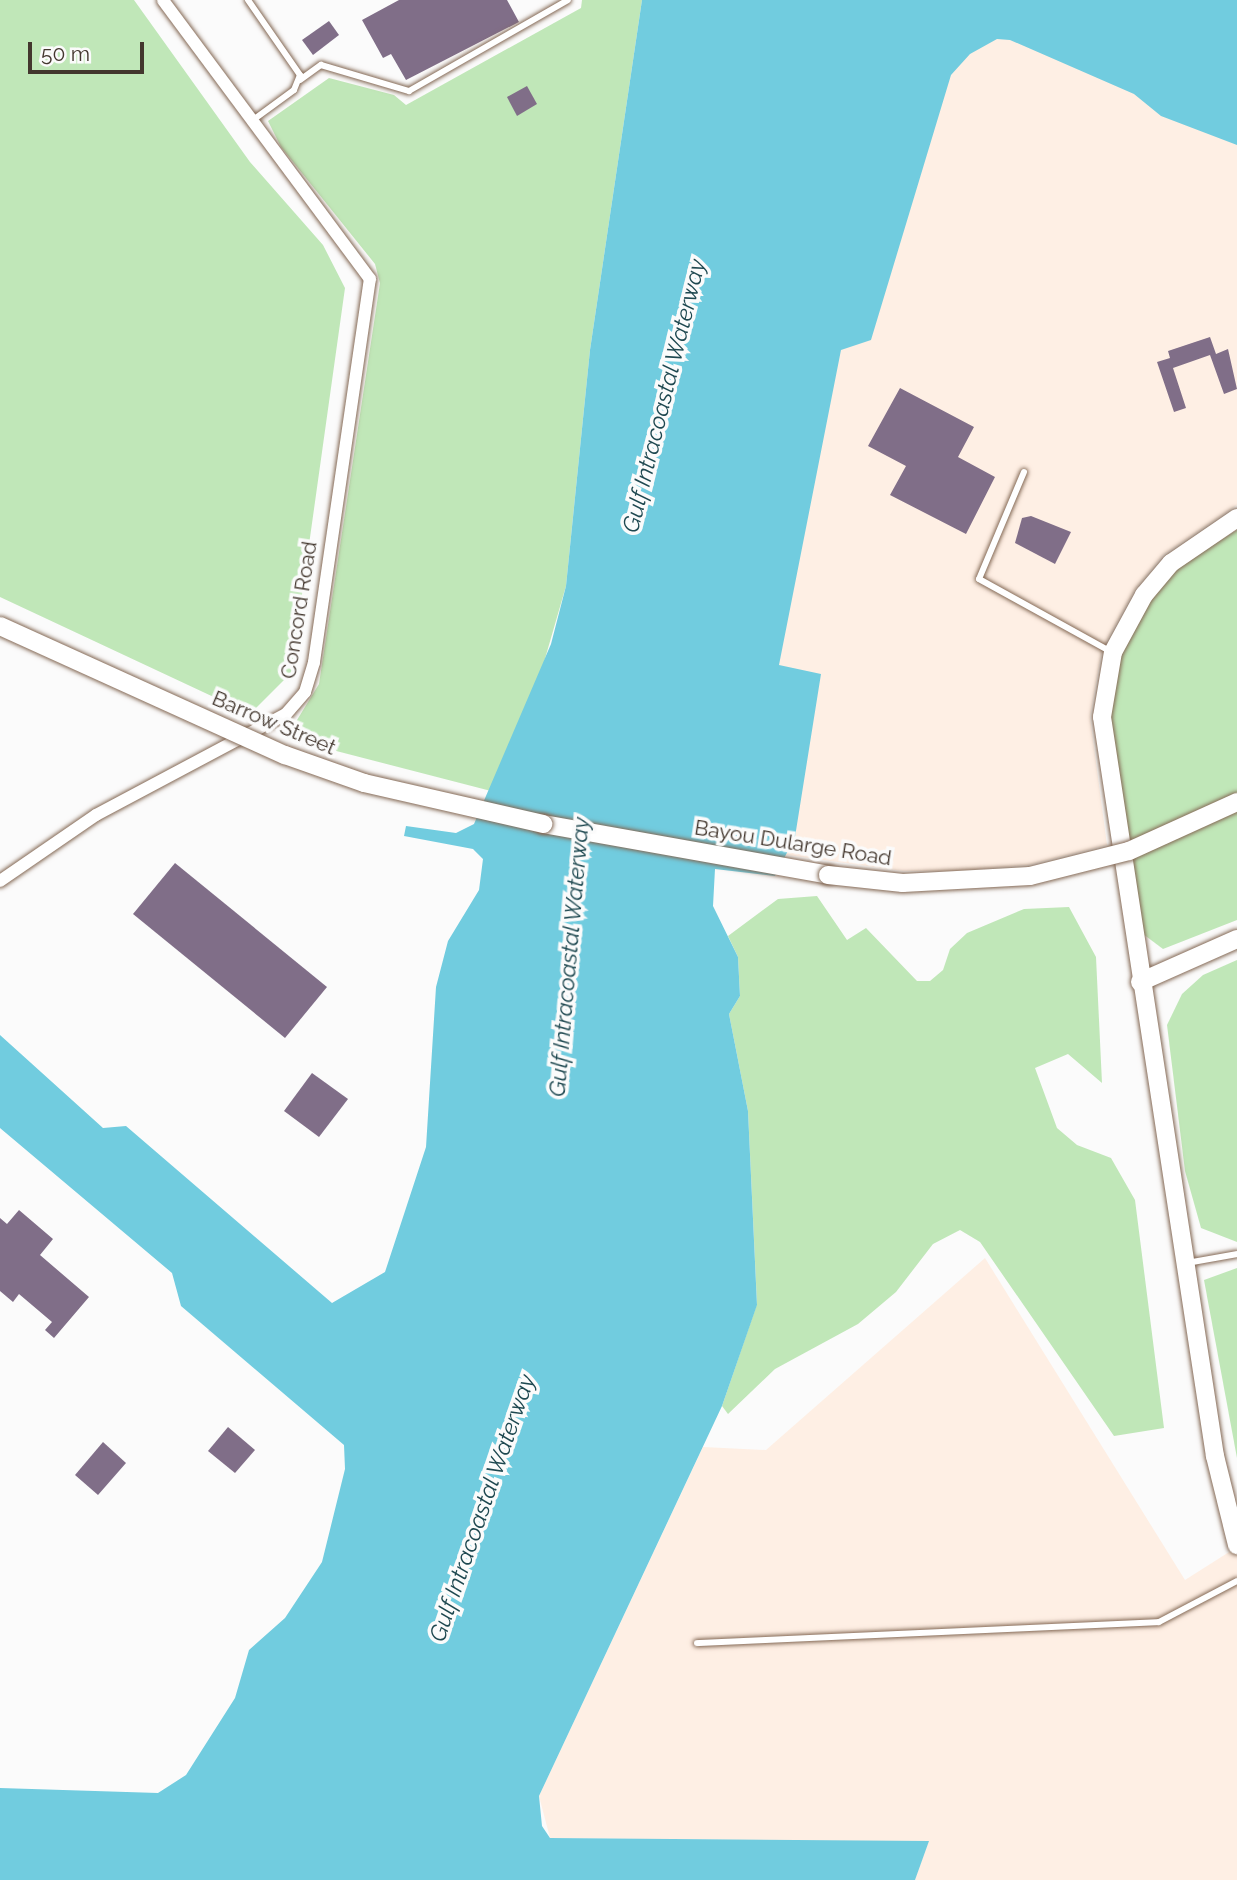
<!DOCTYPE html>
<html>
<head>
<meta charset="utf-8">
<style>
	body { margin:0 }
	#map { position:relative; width:1237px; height:1880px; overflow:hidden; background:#fbfbfb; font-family:Raleway,sans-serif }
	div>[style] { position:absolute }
	.built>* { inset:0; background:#feefe4 }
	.green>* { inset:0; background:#c0e7b8 }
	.water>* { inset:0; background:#71ccdf }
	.building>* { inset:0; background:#806e88 }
	.roads { filter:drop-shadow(0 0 2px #846955) drop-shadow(0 0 2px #846955) }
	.service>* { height:6px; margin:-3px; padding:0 3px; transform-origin:3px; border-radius:3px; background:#fff }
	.minor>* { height:12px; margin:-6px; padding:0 6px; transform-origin:6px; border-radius:6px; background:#fff }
	.secondary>* { height:18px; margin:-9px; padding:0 9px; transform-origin:9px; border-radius:9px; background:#fff }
	.bridges { filter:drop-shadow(0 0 2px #846955) drop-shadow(0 0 2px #846955) }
	.secondary-bridge>* { height:18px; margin:-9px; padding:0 9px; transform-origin:9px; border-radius:9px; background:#fff }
	span { translate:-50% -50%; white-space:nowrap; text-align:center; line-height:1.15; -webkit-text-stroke:7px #fbfbfb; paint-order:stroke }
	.street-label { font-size:21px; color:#43372e }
	.water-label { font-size:23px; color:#1e4850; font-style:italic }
	.scale { position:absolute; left:28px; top:42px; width:116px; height:32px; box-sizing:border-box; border:4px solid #43372e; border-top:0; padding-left:9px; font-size:21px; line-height:24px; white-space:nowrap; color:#43372e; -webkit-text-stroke:5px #fbfbfb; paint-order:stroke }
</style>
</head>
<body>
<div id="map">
	<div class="built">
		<i style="clip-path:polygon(977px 13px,1237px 98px,1237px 505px,1163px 555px,1135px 589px,1102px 649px,1090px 717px,1107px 845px,1028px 865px,955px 871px,903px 871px,780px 854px,736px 549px)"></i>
		<i style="clip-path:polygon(985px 1258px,1185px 1580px,1237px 1547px,1237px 1880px,915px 1880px,928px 1842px,550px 1838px,539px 1796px,703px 1447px,766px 1450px)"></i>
	</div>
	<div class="green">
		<i style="clip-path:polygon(0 0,134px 0,250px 162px,323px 245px,345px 288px,291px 673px,250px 714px,0 597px)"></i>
		<i style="clip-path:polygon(582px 0,642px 0,590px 350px,566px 586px,540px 676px,491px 791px,286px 738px,319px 684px,380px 283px,375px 264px,281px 147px,268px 121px,329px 78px,394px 95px,406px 105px,581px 8px)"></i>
		<i style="clip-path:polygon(1237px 530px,1237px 920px,1163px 949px,1139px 931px,1109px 713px,1114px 674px,1137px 618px,1178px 567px)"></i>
		<i style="clip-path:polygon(817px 896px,847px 940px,866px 928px,917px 981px,930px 981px,943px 970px,950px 949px,967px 933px,1024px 909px,1069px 907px,1096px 957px,1102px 1083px,1068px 1054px,1035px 1068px,1057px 1128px,1077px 1145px,1111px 1158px,1135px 1200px,1164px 1428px,1114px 1436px,980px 1242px,960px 1230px,933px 1244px,896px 1292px,858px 1324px,775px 1369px,728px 1414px,722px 1406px,757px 1304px,748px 1111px,729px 1014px,740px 996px,738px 957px,728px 936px,778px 899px)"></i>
		<i style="clip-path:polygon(1237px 960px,1237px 1242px,1201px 1228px,1185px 1171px,1167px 1025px,1182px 994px,1203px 975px)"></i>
		<i style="clip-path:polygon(1237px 1268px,1237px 1458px,1204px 1280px)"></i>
	</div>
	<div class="water">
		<i style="clip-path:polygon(642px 0,1237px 0,1237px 145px,1161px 116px,1134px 94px,1010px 40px,997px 39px,970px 54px,951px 75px,871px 340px,841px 350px,779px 665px,821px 674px,795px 837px,775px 876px,715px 869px,713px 906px,738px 957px,740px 996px,729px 1014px,748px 1111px,757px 1305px,722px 1406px,539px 1796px,542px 1826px,550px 1838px,929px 1841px,915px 1880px,0 1880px,0 1788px,158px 1793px,186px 1775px,235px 1698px,249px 1650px,285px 1618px,322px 1562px,345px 1469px,344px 1445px,181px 1306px,172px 1273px,0 1128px,0 1035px,103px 1128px,126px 1126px,332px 1303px,385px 1272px,426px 1147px,436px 987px,448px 941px,479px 890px,483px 859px,473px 849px,404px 836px,406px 826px,456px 833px,474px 824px,551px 644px,566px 586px,590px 350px)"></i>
	</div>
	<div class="building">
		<i style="clip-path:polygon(399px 0,507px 0,519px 22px,406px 80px,391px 54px,383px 58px,362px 20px)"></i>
		<i style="clip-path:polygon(329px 21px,339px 35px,313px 55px,302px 40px)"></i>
		<i style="clip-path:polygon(527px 86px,537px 104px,517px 116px,507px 97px)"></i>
		<i style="clip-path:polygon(1210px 337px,1216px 354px,1228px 349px,1237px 389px,1224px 394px,1210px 355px,1173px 368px,1186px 408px,1174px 412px,1157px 362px,1170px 358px,1168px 351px)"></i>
		<i style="clip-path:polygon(900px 388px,974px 427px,958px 457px,995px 477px,966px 534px,890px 495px,906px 466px,868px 446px)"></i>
		<i style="clip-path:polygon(1031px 516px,1071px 532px,1055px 564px,1015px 543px,1022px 518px)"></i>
		<i style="clip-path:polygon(175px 863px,327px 987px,285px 1038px,133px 914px)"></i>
		<i style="clip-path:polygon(312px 1073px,348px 1099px,319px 1137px,284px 1111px)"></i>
		<i style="clip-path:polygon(19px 1210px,53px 1239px,40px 1255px,89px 1297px,54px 1338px,45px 1330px,52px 1322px,19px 1294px,13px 1302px,0 1291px,0 1218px,7px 1224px)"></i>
		<i style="clip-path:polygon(228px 1427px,255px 1450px,235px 1473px,208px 1451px)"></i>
		<i style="clip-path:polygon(103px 1442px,126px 1463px,98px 1495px,75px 1475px)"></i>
	</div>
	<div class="roads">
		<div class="service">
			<i style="left:248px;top:0;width:91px;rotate:55.3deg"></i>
			<i style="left:300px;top:75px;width:16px;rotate:112deg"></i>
			<i style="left:294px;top:90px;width:51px;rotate:143.8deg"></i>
			<i style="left:300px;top:80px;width:26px;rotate:-36deg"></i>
			<i style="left:321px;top:65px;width:92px;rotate:16.5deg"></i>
			<i style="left:409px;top:91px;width:183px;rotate:-29.8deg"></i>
			<i style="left:1024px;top:472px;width:116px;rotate:112.8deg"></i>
			<i style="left:979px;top:579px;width:151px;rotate:28.9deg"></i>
			<i style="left:1187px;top:1263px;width:51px;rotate:-10.2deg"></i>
			<i style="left:697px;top:1643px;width:462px;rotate:-2.6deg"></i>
			<i style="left:1159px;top:1622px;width:88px;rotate:-27.7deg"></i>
		</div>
		<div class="minor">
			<i style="left:0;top:881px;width:116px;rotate:-34.5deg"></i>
			<i style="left:96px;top:815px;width:215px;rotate:-28deg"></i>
			<i style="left:286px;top:714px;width:29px;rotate:-49deg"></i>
			<i style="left:305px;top:692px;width:31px;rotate:-73deg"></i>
			<i style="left:314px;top:662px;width:387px;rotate:-81.7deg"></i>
			<i style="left:370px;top:279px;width:347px;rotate:-126.6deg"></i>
		</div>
		<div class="secondary">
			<i style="left:1237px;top:518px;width:80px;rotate:145.7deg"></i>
			<i style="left:1171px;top:563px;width:42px;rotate:130.2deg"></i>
			<i style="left:1144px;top:595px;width:65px;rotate:118.5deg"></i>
			<i style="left:1113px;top:652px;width:66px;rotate:99.6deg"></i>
			<i style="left:1102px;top:717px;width:748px;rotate:81.31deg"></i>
			<i style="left:1215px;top:1456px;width:92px;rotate:76.1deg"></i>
			<i style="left:543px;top:824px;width:290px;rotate:10.1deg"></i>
			<i style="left:1140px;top:982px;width:106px;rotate:-23.9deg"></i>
		</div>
	</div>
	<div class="bridges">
		<div class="secondary-bridge">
			<i style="left:0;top:626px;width:313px;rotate:24.4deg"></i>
			<i style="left:285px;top:755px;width:84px;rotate:19.5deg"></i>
			<i style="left:364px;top:783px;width:184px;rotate:12.9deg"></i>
			<i style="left:828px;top:875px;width:75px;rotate:6.1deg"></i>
			<i style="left:903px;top:883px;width:127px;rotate:-3.2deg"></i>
			<i style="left:1030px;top:876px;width:102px;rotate:-14.2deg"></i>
			<i style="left:1129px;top:851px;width:119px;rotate:-24.4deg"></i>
		</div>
	</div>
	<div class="street-label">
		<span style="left:299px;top:610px;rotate:-81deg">Concord Road</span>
		<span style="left:274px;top:723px;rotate:23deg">Barrow Street</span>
		<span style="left:793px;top:843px;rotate:9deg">Bayou Dularge Road</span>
	</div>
	<div class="water-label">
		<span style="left:664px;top:396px;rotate:-76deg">Gulf Intracoastal Waterway</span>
		<span style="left:569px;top:957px;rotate:-85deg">Gulf Intracoastal Waterway</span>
		<span style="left:482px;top:1508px;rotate:-71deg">Gulf Intracoastal Waterway</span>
	</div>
	<div class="scale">50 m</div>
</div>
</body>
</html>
